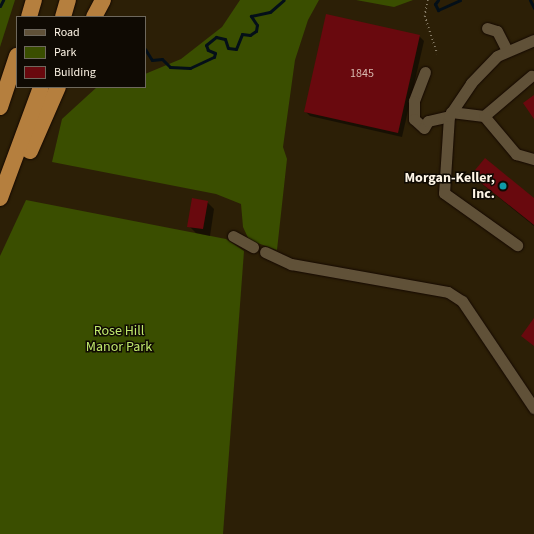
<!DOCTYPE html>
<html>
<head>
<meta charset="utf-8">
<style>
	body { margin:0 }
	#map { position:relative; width:534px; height:534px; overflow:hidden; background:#2c1f06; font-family:"Source Sans 3",sans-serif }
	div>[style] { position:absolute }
	.green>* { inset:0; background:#3a4e00 }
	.shadow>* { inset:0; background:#0007 }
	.stream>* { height:3px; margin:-1.5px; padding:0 1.5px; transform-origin:1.5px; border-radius:1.5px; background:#040f18 }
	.building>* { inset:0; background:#69090e }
	.path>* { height:1.5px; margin-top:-0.75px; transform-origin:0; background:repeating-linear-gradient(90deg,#867b66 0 1px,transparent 0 4px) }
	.roads { filter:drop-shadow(0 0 1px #140800) drop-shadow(0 0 1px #140800) }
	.minor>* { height:11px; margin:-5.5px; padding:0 5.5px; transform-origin:5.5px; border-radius:5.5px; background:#605138 }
	.highway>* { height:16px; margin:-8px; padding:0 8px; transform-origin:8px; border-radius:8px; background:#b57f3e }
	.dots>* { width:11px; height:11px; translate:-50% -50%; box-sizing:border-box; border:2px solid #0f0a03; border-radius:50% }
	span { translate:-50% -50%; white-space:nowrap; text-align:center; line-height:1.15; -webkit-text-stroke:3px #0f0a03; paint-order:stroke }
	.number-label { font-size:12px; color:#d8b9af }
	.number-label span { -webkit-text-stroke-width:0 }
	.poi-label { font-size:14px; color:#fdf4e5; font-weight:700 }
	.right { translate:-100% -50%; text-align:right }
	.park-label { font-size:14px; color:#bfe76c }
	.legend { position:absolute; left:16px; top:16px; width:130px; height:72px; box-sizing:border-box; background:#0f0a03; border:1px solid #6e685d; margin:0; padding:5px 7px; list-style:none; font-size:12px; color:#fdf4e5 }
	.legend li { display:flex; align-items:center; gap:8px; height:20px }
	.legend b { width:20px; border:1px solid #6e685d }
</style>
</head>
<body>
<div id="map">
	<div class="green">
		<i style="clip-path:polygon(0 0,15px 0,0 47px)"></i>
		<i style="clip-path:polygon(240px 0,319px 0,308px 20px,295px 60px,283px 147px,287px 159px,277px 250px,249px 240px,243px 227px,241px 204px,216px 194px,52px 162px,62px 119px,97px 87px,145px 87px,145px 74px,181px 59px,222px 27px)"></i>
		<i style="clip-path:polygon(356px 0,413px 0,394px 7px)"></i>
		<i style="clip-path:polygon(26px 200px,226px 239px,244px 251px,223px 534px,0 534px,0 256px)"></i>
	</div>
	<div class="shadow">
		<i style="clip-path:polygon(419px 36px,424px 41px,402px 137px,310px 116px,306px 112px)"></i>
		<i style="clip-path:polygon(473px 175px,534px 199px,534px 226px,482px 184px)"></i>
		<i style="clip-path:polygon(207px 202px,214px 209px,210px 236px,196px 233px,189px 226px)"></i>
	</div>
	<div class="stream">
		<i style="left:438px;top:0;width:5px;rotate:127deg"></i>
		<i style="left:435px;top:4px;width:7px;rotate:63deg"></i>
		<i style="left:438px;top:10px;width:24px;rotate:-24deg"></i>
		<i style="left:530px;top:0;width:9px;rotate:63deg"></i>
		<i style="left:0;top:6px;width:7px;rotate:-63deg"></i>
		<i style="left:145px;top:49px;width:13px;rotate:58deg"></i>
		<i style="left:152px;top:60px;width:10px;rotate:-6deg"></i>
		<i style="left:162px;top:59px;width:11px;rotate:45deg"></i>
		<i style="left:170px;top:67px;width:20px;rotate:3deg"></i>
		<i style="left:190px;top:68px;width:26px;rotate:-25deg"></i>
		<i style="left:214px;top:57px;width:4px;rotate:-76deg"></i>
		<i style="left:215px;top:53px;width:8px;rotate:-157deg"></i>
		<i style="left:208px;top:50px;width:5px;rotate:-112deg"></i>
		<i style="left:206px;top:45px;width:13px;rotate:-39deg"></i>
		<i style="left:216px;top:37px;width:9px;rotate:13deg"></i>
		<i style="left:225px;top:39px;width:9px;rotate:72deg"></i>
		<i style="left:228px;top:48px;width:8px;rotate:7deg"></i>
		<i style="left:236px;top:49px;width:16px;rotate:-68deg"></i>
		<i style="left:242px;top:34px;width:8px;rotate:7deg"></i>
		<i style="left:250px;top:35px;width:7px;rotate:-34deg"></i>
		<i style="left:256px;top:31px;width:6px;rotate:-81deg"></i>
		<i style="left:257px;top:25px;width:11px;rotate:-124deg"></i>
		<i style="left:251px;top:16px;width:19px;rotate:-12deg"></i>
		<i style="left:270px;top:12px;width:18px;rotate:-41deg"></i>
	</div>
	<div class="building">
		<i style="clip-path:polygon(326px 14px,420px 35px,398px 133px,304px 112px)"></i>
		<i style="clip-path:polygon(534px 95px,534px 119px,523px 103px)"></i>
		<i style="clip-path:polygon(485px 158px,534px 198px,534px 225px,471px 175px)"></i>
		<i style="clip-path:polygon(192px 198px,208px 201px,203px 229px,187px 227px)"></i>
		<i style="clip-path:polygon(534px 318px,534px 346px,521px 336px)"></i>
	</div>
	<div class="path">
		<i style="left:428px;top:0;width:16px;rotate:101deg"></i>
		<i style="left:425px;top:16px;width:40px;rotate:72deg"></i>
	</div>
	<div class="roads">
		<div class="minor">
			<i style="left:487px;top:28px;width:10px;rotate:17deg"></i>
			<i style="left:497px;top:31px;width:22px;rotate:63deg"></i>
			<i style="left:425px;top:72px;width:31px;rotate:111deg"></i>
			<i style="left:414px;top:101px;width:18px;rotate:90deg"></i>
			<i style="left:414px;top:119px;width:13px;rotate:42deg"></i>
			<i style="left:424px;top:128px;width:8px;rotate:-60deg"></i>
			<i style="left:428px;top:121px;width:22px;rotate:-13deg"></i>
			<i style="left:451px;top:112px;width:33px;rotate:7deg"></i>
			<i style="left:484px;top:116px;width:50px;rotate:49.9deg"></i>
			<i style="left:516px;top:154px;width:19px;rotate:16deg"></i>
			<i style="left:449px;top:116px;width:77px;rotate:93.7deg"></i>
			<i style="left:444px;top:193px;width:90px;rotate:35.5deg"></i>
			<i style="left:449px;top:116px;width:40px;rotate:-56deg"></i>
			<i style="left:471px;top:83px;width:37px;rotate:-46deg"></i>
			<i style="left:497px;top:56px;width:40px;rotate:-23.4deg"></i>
			<i style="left:484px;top:116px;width:62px;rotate:-40.4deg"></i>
			<i style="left:233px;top:236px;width:23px;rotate:29deg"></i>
			<i style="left:265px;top:252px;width:29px;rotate:25deg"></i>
			<i style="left:291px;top:264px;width:159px;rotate:10.1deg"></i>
			<i style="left:448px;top:292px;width:17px;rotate:33deg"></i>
			<i style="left:462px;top:301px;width:129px;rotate:56.1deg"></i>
		</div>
		<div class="highway">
			<i style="left:29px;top:17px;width:18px;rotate:-74deg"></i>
			<i style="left:63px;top:17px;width:18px;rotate:-74deg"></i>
			<i style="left:94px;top:17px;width:19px;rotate:-62deg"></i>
			<i style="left:0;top:107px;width:54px;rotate:-71.6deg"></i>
			<i style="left:30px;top:151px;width:70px;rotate:-66.4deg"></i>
			<i style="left:0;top:198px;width:118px;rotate:-69.7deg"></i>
		</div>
	</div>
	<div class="dots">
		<i style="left:503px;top:186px;background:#0f9aa8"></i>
	</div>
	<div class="number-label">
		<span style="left:362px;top:74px">1845</span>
	</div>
	<div class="poi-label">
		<span class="right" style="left:495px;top:186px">Morgan-Keller,<br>Inc.</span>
	</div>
	<div class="park-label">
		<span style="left:119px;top:339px">Rose Hill<br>Manor Park</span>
	</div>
	<ul class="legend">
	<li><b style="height:5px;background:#605138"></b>Road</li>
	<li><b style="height:11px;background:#3a4e00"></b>Park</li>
	<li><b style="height:11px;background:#69090e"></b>Building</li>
	</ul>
</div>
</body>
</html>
